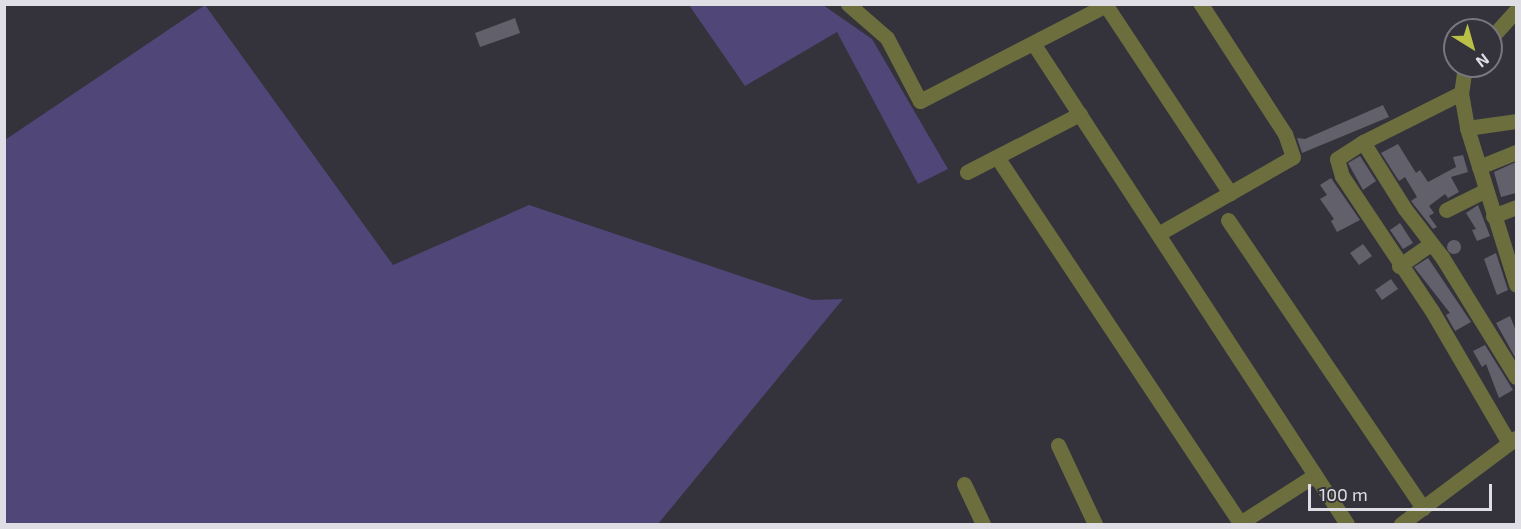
<!DOCTYPE html>
<html>
<head>
<meta charset="utf-8">
<style>
	body { margin:0 }
	#map { position:relative; width:1521px; height:529px; overflow:hidden; background:#34333c; font-family:"Exo 2",sans-serif }
	div>[style] { position:absolute }
	.green>* { inset:0; background:#504677 }
	.building>* { inset:0; background:#62616b }
	.round { border-radius:50% }
	.minor>* { height:15px; margin:-7.5px; padding:0 7.5px; transform-origin:7.5px; border-radius:7.5px; background:#6c6f3d }
	.tertiary>* { height:15px; margin:-7.5px; padding:0 7.5px; transform-origin:7.5px; border-radius:7.5px; background:#6c6f3d }
	span { translate:-50% -50%; white-space:nowrap; text-align:center; line-height:1.15; -webkit-text-stroke:4.5px #34333c; paint-order:stroke }
	.frame { position:absolute; inset:0; border:6px solid #dfdee4; pointer-events:none }
	.north { position:absolute; left:1443px; top:18px; width:60px; height:60px; box-sizing:border-box; background:#34333c; border:2px solid #78777f; border-radius:50%; rotate:143deg; font-size:16px; font-weight:700; line-height:24px; text-align:center; color:#dfdee4 }
	.north::after { content:''; display:block; margin:auto; width:21px; height:27px; background:#bac045; clip-path:polygon(50% 0,100% 100%,50% 72%,0 100%) }
	.scale { position:absolute; left:1308px; top:484px; width:184px; height:27px; box-sizing:border-box; border:3px solid #dfdee4; border-top:0; padding-left:8px; font-size:18px; line-height:21px; white-space:nowrap; color:#dfdee4; -webkit-text-stroke:4px #34333c; paint-order:stroke }
</style>
</head>
<body>
<div id="map">
	<div class="green">
		<i style="clip-path:polygon(205px 5px,393px 265px,529px 205px,812px 300px,843px 299px,658px 524px,5px 524px,5px 140px)"></i>
		<i style="clip-path:polygon(689px 5px,823px 5px,872px 39px,948px 169px,918px 184px,837px 32px,745px 86px)"></i>
	</div>
	<div class="building">
		<i style="clip-path:polygon(515px 18px,520px 33px,480px 47px,475px 33px)"></i>
		<i style="clip-path:polygon(1383px 105px,1389px 117px,1302px 153px,1297px 138px,1305px 139px)"></i>
		<i style="clip-path:polygon(1398px 144px,1416px 173px,1420px 170px,1428px 182px,1456px 167px,1453px 157px,1463px 155px,1468px 172px,1451px 177px,1459px 192px,1448px 198px,1445px 194px,1429px 206px,1434px 213px,1429px 216px,1437px 227px,1433px 229px,1411px 201px,1417px 197px,1405px 177px,1399px 181px,1381px 153px)"></i>
		<i style="clip-path:polygon(1360px 156px,1376px 181px,1363px 190px,1348px 163px)"></i>
		<i style="clip-path:polygon(1516px 162px,1516px 193px,1501px 197px,1494px 172px)"></i>
		<i style="clip-path:polygon(1331px 178px,1360px 220px,1337px 232px,1331px 221px,1334px 219px,1320px 199px,1327px 195px,1320px 185px)"></i>
		<i style="clip-path:polygon(1478px 205px,1490px 236px,1477px 241px,1472px 230px,1476px 229px,1466px 213px)"></i>
		<i style="clip-path:polygon(1400px 223px,1413px 243px,1403px 249px,1390px 230px)"></i>
		<i class="round" style="left:1447px;top:240px;width:14px;height:14px"></i>
		<i style="clip-path:polygon(1363px 244px,1372px 256px,1359px 265px,1350px 253px)"></i>
		<i style="clip-path:polygon(1496px 253px,1508px 290px,1497px 295px,1484px 259px)"></i>
		<i style="clip-path:polygon(1428px 258px,1471px 322px,1455px 331px,1446px 315px,1450px 313px,1414px 267px)"></i>
		<i style="clip-path:polygon(1391px 279px,1398px 289px,1382px 300px,1375px 290px)"></i>
		<i style="clip-path:polygon(1510px 316px,1516px 331px,1516px 359px,1496px 323px)"></i>
		<i style="clip-path:polygon(1485px 345px,1513px 390px,1499px 398px,1486px 364px,1482px 367px,1473px 351px)"></i>
	</div>
	<div class="minor">
		<i style="left:848px;top:4px;width:52px;rotate:41.1deg"></i>
		<i style="left:887px;top:38px;width:71px;rotate:62.4deg"></i>
		<i style="left:920px;top:101px;width:212px;rotate:-27.3deg"></i>
		<i style="left:1105px;top:4px;width:227px;rotate:56.5deg"></i>
		<i style="left:1033px;top:43px;width:574px;rotate:56.86deg"></i>
		<i style="left:1461px;top:93px;width:110px;rotate:153.4deg"></i>
		<i style="left:1363px;top:142px;width:31px;rotate:147deg"></i>
		<i style="left:1337px;top:159px;width:18px;rotate:74deg"></i>
		<i style="left:1342px;top:176px;width:162px;rotate:56.3deg"></i>
		<i style="left:1432px;top:311px;width:153px;rotate:59.7deg"></i>
		<i style="left:1467px;top:128px;width:49px;rotate:-8.1deg"></i>
		<i style="left:1363px;top:142px;width:79px;rotate:57.9deg"></i>
		<i style="left:1405px;top:209px;width:61px;rotate:52.4deg"></i>
		<i style="left:1442px;top:257px;width:141px;rotate:58.3deg"></i>
		<i style="left:997px;top:157px;width:439px;rotate:56.4deg"></i>
		<i style="left:1240px;top:523px;width:89px;rotate:-32.6deg"></i>
		<i style="left:1479px;top:167px;width:40px;rotate:-22deg"></i>
		<i style="left:967px;top:172px;width:127px;rotate:-27.2deg"></i>
		<i style="left:1446px;top:210px;width:45px;rotate:-26.6deg"></i>
		<i style="left:1493px;top:216px;width:25px;rotate:-21deg"></i>
		<i style="left:1228px;top:220px;width:348px;rotate:55.9deg"></i>
		<i style="left:1158px;top:234px;width:155px;rotate:-29.7deg"></i>
		<i style="left:1293px;top:157px;width:24px;rotate:-109deg"></i>
		<i style="left:1285px;top:134px;width:155px;rotate:-122.9deg"></i>
		<i style="left:1399px;top:266px;width:39px;rotate:-35deg"></i>
		<i style="left:1058px;top:445px;width:87px;rotate:64.9deg"></i>
		<i style="left:964px;top:484px;width:44px;rotate:64.6deg"></i>
		<i style="left:1401px;top:524px;width:144px;rotate:-36.8deg"></i>
	</div>
	<div class="tertiary">
		<i style="left:1491px;top:38px;width:38px;rotate:-48deg"></i>
		<i style="left:1465px;top:66px;width:27px;rotate:98deg"></i>
		<i style="left:1461px;top:93px;width:36px;rotate:80deg"></i>
		<i style="left:1467px;top:128px;width:164px;rotate:72.6deg"></i>
	</div>
	<div class="frame"></div>
	<div class="north">N</div>
	<div class="scale">100 m</div>
</div>
</body>
</html>
